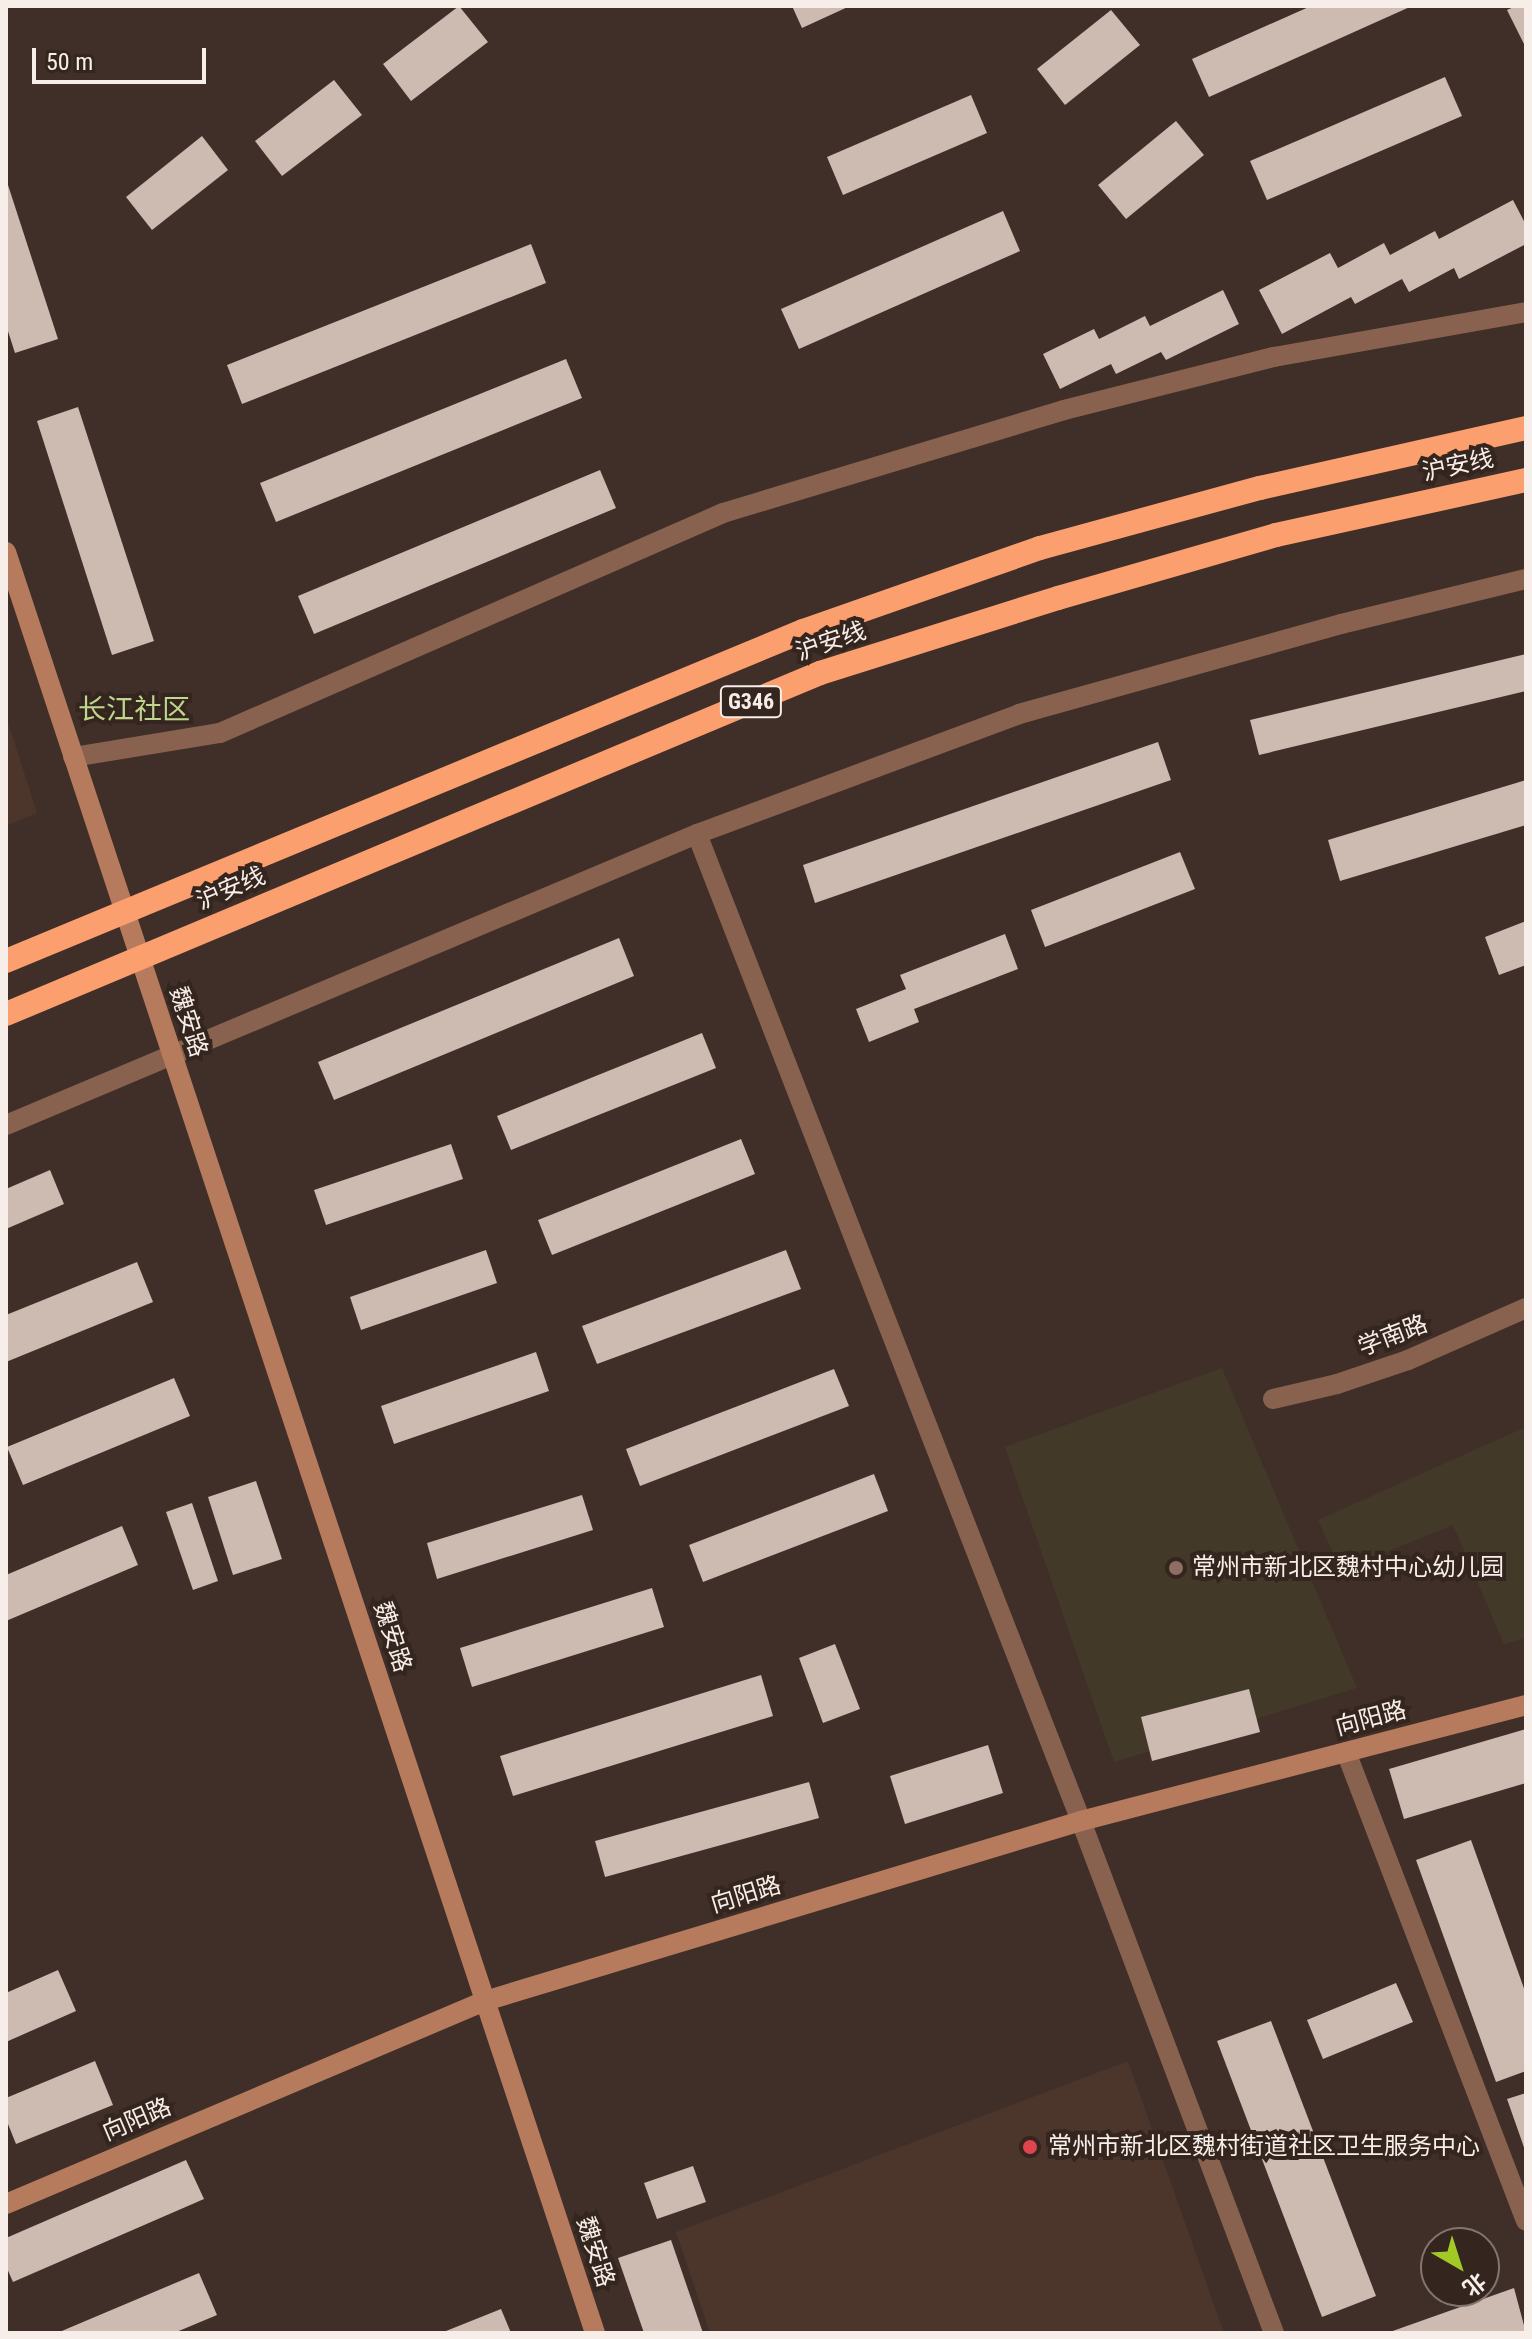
<!DOCTYPE html>
<html>
<head>
<meta charset="utf-8">
<style>
	body { margin:0 }
	#map { position:relative; width:1532px; height:2339px; overflow:hidden; background:#3f2f28; font-family:"Roboto Condensed","Noto Sans SC",sans-serif }
	div>[style] { position:absolute }
	.built>* { inset:0; background:#4c362c }
	.education>* { inset:0; background:#433929 }
	.building>* { inset:0; background:#cdbab1 }
	.street>* { height:20px; margin:-10px; padding:0 10px; transform-origin:10px; border-radius:10px; background:#88624f }
	.secondary>* { height:20px; margin:-10px; padding:0 10px; transform-origin:10px; border-radius:10px; background:#b67b5d }
	.highway>* { height:24px; margin:-12px; padding:0 12px; transform-origin:12px; border-radius:12px; background:#fb9f6f }
	.dots>* { width:22px; height:22px; translate:-50% -50%; box-sizing:border-box; border:4px solid #34251e; border-radius:50% }
	span { translate:-50% -50%; white-space:nowrap; text-align:center; line-height:1.15; -webkit-text-stroke:8px #34251e; paint-order:stroke }
	.shield-label span { padding:2px 6px; background:#34251e; border:2px solid; border-radius:6px; -webkit-text-stroke-width:0 }
	.shield-label { font-size:22px; color:#f8eee9; font-weight:700 }
	.street-label { font-size:24px; color:#f8eee9 }
	.poi-label { font-size:24px; color:#f8eee9 }
	.left { translate:0 -50%; text-align:left }
	.quarter-label { font-size:28px; color:#bfd68c }
	.frame { position:absolute; inset:0; border:8px solid #f8eee9; pointer-events:none }
	.north { position:absolute; left:1420px; top:2227px; width:80px; height:80px; box-sizing:border-box; background:#34251e; border:2px solid #82756f; border-radius:50%; rotate:141deg; font-size:22px; font-weight:700; line-height:32px; text-align:center; color:#f8eee9 }
	.north::after { content:''; display:block; margin:auto; width:28px; height:36px; background:#a3c926; clip-path:polygon(50% 0,100% 100%,50% 72%,0 100%) }
	.scale { position:absolute; left:32px; top:48px; width:174px; height:36px; box-sizing:border-box; border:4px solid #f8eee9; border-top:0; padding-left:10px; font-size:24px; line-height:28px; white-space:nowrap; color:#f8eee9; -webkit-text-stroke:6px #34251e; paint-order:stroke }
</style>
</head>
<body>
<div id="map">
	<div class="built">
		<i style="clip-path:polygon(6px 716px,37px 813px,6px 826px)"></i>
		<i style="clip-path:polygon(1128px 2061px,1224px 2333px,710px 2333px,676px 2232px)"></i>
	</div>
	<div class="education">
		<i style="clip-path:polygon(1222px 1368px,1357px 1688px,1114px 1762px,1005px 1447px)"></i>
		<i style="clip-path:polygon(1526px 1427px,1526px 1638px,1504px 1644px,1453px 1525px,1341px 1570px,1318px 1520px)"></i>
	</div>
	<div class="building">
		<i style="clip-path:polygon(459px 6px,488px 42px,411px 101px,383px 64px)"></i>
		<i style="clip-path:polygon(792px 6px,850px 6px,802px 28px)"></i>
		<i style="clip-path:polygon(1311px 6px,1412px 6px,1209px 97px,1192px 59px)"></i>
		<i style="clip-path:polygon(1516px 6px,1526px 6px,1526px 48px,1507px 10px)"></i>
		<i style="clip-path:polygon(1111px 10px,1140px 45px,1065px 105px,1037px 69px)"></i>
		<i style="clip-path:polygon(1445px 77px,1462px 116px,1267px 200px,1250px 161px)"></i>
		<i style="clip-path:polygon(334px 80px,362px 115px,282px 176px,255px 141px)"></i>
		<i style="clip-path:polygon(971px 95px,987px 133px,843px 195px,827px 157px)"></i>
		<i style="clip-path:polygon(1176px 121px,1204px 155px,1126px 219px,1098px 185px)"></i>
		<i style="clip-path:polygon(202px 136px,228px 170px,152px 230px,126px 197px)"></i>
		<i style="clip-path:polygon(7px 182px,58px 339px,15px 353px,6px 325px)"></i>
		<i style="clip-path:polygon(1513px 200px,1526px 225px,1526px 244px,1459px 279px,1454px 268px,1409px 292px,1402px 279px,1355px 304px,1351px 297px,1282px 334px,1259px 290px,1330px 253px,1338px 268px,1384px 243px,1390px 255px,1435px 231px,1439px 239px)"></i>
		<i style="clip-path:polygon(1003px 211px,1020px 251px,799px 349px,781px 309px)"></i>
		<i style="clip-path:polygon(531px 244px,546px 283px,242px 404px,227px 365px)"></i>
		<i style="clip-path:polygon(1223px 290px,1239px 324px,1166px 360px,1161px 352px,1116px 374px,1111px 364px,1060px 389px,1043px 354px,1094px 329px,1099px 339px,1145px 316px,1150px 326px)"></i>
		<i style="clip-path:polygon(566px 359px,582px 398px,276px 522px,260px 483px)"></i>
		<i style="clip-path:polygon(78px 407px,154px 641px,112px 655px,37px 421px)"></i>
		<i style="clip-path:polygon(600px 470px,616px 508px,314px 634px,298px 596px)"></i>
		<i style="clip-path:polygon(1526px 654px,1526px 691px,1259px 755px,1250px 720px)"></i>
		<i style="clip-path:polygon(1158px 742px,1171px 780px,815px 903px,803px 865px)"></i>
		<i style="clip-path:polygon(1526px 780px,1526px 825px,1340px 881px,1328px 840px)"></i>
		<i style="clip-path:polygon(1180px 852px,1195px 889px,1045px 947px,1031px 910px)"></i>
		<i style="clip-path:polygon(1526px 921px,1526px 965px,1499px 975px,1485px 937px)"></i>
		<i style="clip-path:polygon(1005px 934px,1018px 969px,914px 1009px,919px 1022px,869px 1042px,856px 1009px,906px 989px,900px 975px)"></i>
		<i style="clip-path:polygon(619px 938px,634px 976px,334px 1100px,318px 1062px)"></i>
		<i style="clip-path:polygon(702px 1033px,716px 1068px,511px 1150px,497px 1116px)"></i>
		<i style="clip-path:polygon(741px 1139px,755px 1174px,552px 1255px,538px 1220px)"></i>
		<i style="clip-path:polygon(451px 1144px,463px 1179px,326px 1225px,314px 1190px)"></i>
		<i style="clip-path:polygon(50px 1170px,64px 1204px,6px 1229px,6px 1189px)"></i>
		<i style="clip-path:polygon(486px 1250px,497px 1283px,361px 1330px,350px 1297px)"></i>
		<i style="clip-path:polygon(786px 1250px,801px 1289px,597px 1364px,582px 1326px)"></i>
		<i style="clip-path:polygon(137px 1262px,153px 1302px,6px 1362px,6px 1315px)"></i>
		<i style="clip-path:polygon(536px 1352px,549px 1391px,394px 1444px,381px 1406px)"></i>
		<i style="clip-path:polygon(834px 1369px,849px 1406px,640px 1486px,626px 1449px)"></i>
		<i style="clip-path:polygon(174px 1378px,190px 1416px,23px 1485px,7px 1447px)"></i>
		<i style="clip-path:polygon(874px 1474px,888px 1511px,703px 1582px,689px 1545px)"></i>
		<i style="clip-path:polygon(256px 1481px,282px 1559px,233px 1575px,208px 1497px)"></i>
		<i style="clip-path:polygon(582px 1495px,593px 1530px,437px 1579px,427px 1543px)"></i>
		<i style="clip-path:polygon(192px 1503px,218px 1581px,193px 1590px,166px 1512px)"></i>
		<i style="clip-path:polygon(122px 1526px,138px 1565px,6px 1621px,6px 1575px)"></i>
		<i style="clip-path:polygon(652px 1588px,664px 1627px,472px 1687px,460px 1648px)"></i>
		<i style="clip-path:polygon(835px 1644px,860px 1709px,823px 1723px,799px 1658px)"></i>
		<i style="clip-path:polygon(761px 1675px,773px 1716px,513px 1796px,500px 1756px)"></i>
		<i style="clip-path:polygon(1249px 1689px,1260px 1732px,1152px 1761px,1141px 1717px)"></i>
		<i style="clip-path:polygon(1526px 1729px,1526px 1783px,1404px 1819px,1389px 1769px)"></i>
		<i style="clip-path:polygon(988px 1745px,1003px 1793px,905px 1824px,890px 1776px)"></i>
		<i style="clip-path:polygon(809px 1782px,819px 1818px,605px 1877px,595px 1841px)"></i>
		<i style="clip-path:polygon(1471px 1840px,1526px 1994px,1526px 2071px,1496px 2082px,1416px 1860px)"></i>
		<i style="clip-path:polygon(58px 1970px,76px 2011px,6px 2042px,6px 1993px)"></i>
		<i style="clip-path:polygon(1396px 1983px,1413px 2022px,1323px 2059px,1307px 2020px)"></i>
		<i style="clip-path:polygon(1271px 2021px,1376px 2296px,1322px 2317px,1217px 2041px)"></i>
		<i style="clip-path:polygon(95px 2061px,113px 2105px,16px 2144px,6px 2119px,6px 2098px)"></i>
		<i style="clip-path:polygon(1526px 2093px,1526px 2153px,1507px 2099px)"></i>
		<i style="clip-path:polygon(186px 2160px,204px 2199px,13px 2282px,6px 2266px,6px 2238px)"></i>
		<i style="clip-path:polygon(693px 2166px,706px 2202px,657px 2219px,644px 2183px)"></i>
		<i style="clip-path:polygon(671px 2240px,703px 2333px,644px 2333px,618px 2258px)"></i>
		<i style="clip-path:polygon(199px 2273px,217px 2315px,174px 2333px,57px 2333px)"></i>
		<i style="clip-path:polygon(1514px 2288px,1526px 2333px,1387px 2333px)"></i>
		<i style="clip-path:polygon(501px 2309px,511px 2333px,441px 2333px)"></i>
	</div>
	<div class="street">
		<i style="left:73px;top:757px;width:149px;rotate:-9.3deg"></i>
		<i style="left:220px;top:733px;width:549px;rotate:-23.62deg"></i>
		<i style="left:723px;top:513px;width:356px;rotate:-16.8deg"></i>
		<i style="left:1064px;top:410px;width:217px;rotate:-14.2deg"></i>
		<i style="left:1274px;top:357px;width:256px;rotate:-10.1deg"></i>
		<i style="left:697px;top:834px;width:1059px;rotate:68.74deg"></i>
		<i style="left:1081px;top:1821px;width:547px;rotate:69.35deg"></i>
		<i style="left:6px;top:1125px;width:750px;rotate:-22.84deg"></i>
		<i style="left:697px;top:834px;width:344px;rotate:-20.4deg"></i>
		<i style="left:1019px;top:714px;width:334px;rotate:-15.6deg"></i>
		<i style="left:1341px;top:624px;width:190px;rotate:-13.7deg"></i>
		<i style="left:1273px;top:1399px;width:66px;rotate:-13.2deg"></i>
		<i style="left:1337px;top:1384px;width:75px;rotate:-18.7deg"></i>
		<i style="left:1408px;top:1360px;width:129px;rotate:-23.8deg"></i>
		<i style="left:1346px;top:1752px;width:502px;rotate:69deg"></i>
	</div>
	<div class="secondary">
		<i style="left:6px;top:552px;width:1876px;rotate:71.7deg"></i>
		<i style="left:6px;top:2204px;width:520px;rotate:-22.97deg"></i>
		<i style="left:485px;top:2001px;width:623px;rotate:-16.81deg"></i>
		<i style="left:1081px;top:1821px;width:460px;rotate:-14.6deg"></i>
	</div>
	<div class="highway">
		<i style="left:6px;top:961px;width:863px;rotate:-22.49deg"></i>
		<i style="left:803px;top:631px;width:251px;rotate:-19.3deg"></i>
		<i style="left:1040px;top:548px;width:228px;rotate:-15.3deg"></i>
		<i style="left:1260px;top:488px;width:273px;rotate:-12.7deg"></i>
		<i style="left:6px;top:1014px;width:883px;rotate:-22.73deg"></i>
		<i style="left:820px;top:673px;width:250px;rotate:-17.5deg"></i>
		<i style="left:1058px;top:598px;width:227px;rotate:-16.1deg"></i>
		<i style="left:1276px;top:535px;width:256px;rotate:-12.4deg"></i>
	</div>
	<div class="dots">
		<i style="left:1176px;top:1568px;background:#8d6e63"></i>
		<i style="left:1030px;top:2147px;background:#e0444e"></i>
	</div>
	<div class="shield-label">
		<span style="left:751px;top:702px">G346</span>
	</div>
	<div class="street-label">
		<span style="left:1458px;top:466px;rotate:-12deg">沪安线</span>
		<span style="left:831px;top:642px;rotate:-19deg">沪安线</span>
		<span style="left:231px;top:889px;rotate:-23deg">沪安线</span>
		<span style="left:188px;top:1022px;rotate:72deg">魏安路</span>
		<span style="left:1393px;top:1336px;rotate:-21deg">学南路</span>
		<span style="left:392px;top:1637px;rotate:72deg">魏安路</span>
		<span style="left:1371px;top:1719px;rotate:-15deg">向阳路</span>
		<span style="left:746px;top:1895px;rotate:-17deg">向阳路</span>
		<span style="left:137px;top:2120px;rotate:-23deg">向阳路</span>
		<span style="left:595px;top:2252px;rotate:72deg">魏安路</span>
	</div>
	<div class="poi-label">
		<span class="left" style="left:1192px;top:1568px">常州市新北区魏村中心幼儿园</span>
		<span class="left" style="left:1048px;top:2147px">常州市新北区魏村街道社区卫生服务中心</span>
	</div>
	<div class="quarter-label">
		<span style="left:134px;top:710px">长江社区</span>
	</div>
	<div class="frame"></div>
	<div class="north">北</div>
	<div class="scale">50 m</div>
</div>
</body>
</html>
